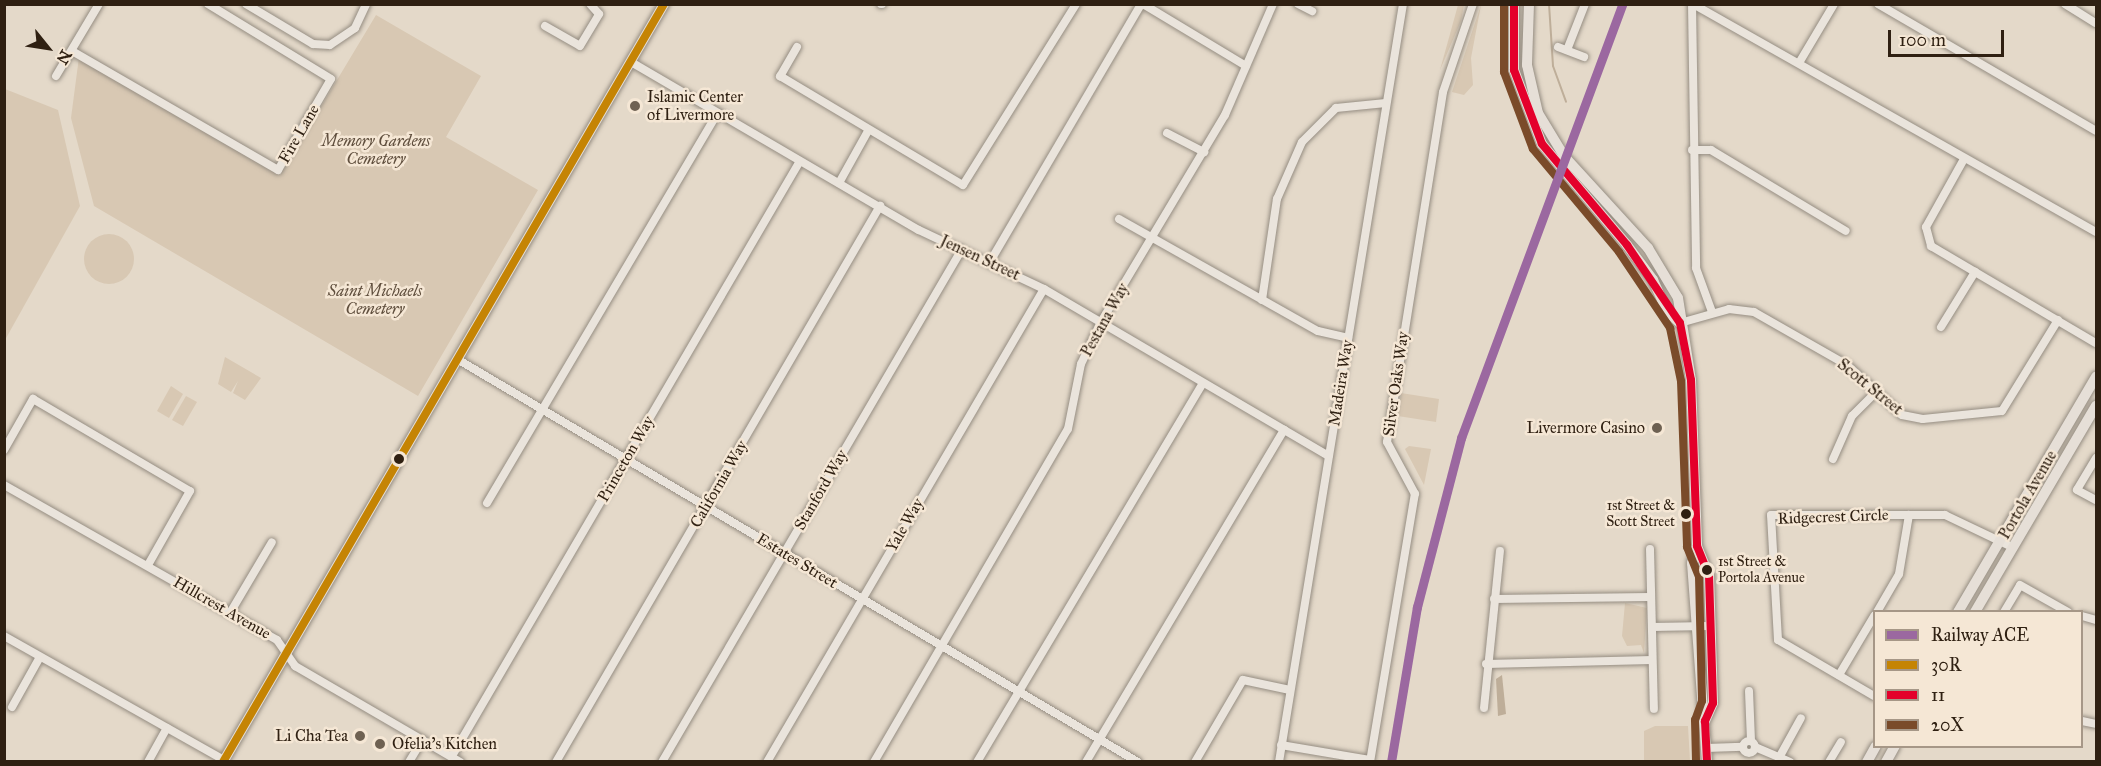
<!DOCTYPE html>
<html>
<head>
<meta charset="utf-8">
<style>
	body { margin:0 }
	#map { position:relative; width:2101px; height:766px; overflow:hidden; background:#e4d9c9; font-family:"IM FELL Great Primer",serif }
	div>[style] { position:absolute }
	.green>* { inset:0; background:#d8c8b3 }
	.round { border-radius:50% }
	.water>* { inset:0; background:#beae99 }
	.stream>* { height:2px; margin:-1px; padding:0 1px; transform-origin:1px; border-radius:1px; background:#beae99 }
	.roads { filter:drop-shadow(0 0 2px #958d82) drop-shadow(0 0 2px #958d82) }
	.minor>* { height:8px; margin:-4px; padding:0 4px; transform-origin:4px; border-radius:4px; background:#eae4dc }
	.minor>.ring { margin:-4px; padding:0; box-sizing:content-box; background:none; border:8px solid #eae4dc; border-radius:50% }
	.major>* { height:10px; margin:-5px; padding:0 5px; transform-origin:5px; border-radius:5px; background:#e6dfd7 }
	.bus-1>* { height:8px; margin:-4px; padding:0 4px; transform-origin:4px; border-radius:4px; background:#c58404 }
	.bus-2>* { height:8px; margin:-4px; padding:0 4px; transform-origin:4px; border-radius:4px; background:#e4002b }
	.bus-3>* { height:8px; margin:-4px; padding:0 4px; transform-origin:4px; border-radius:4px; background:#7a4b2a }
	.rail-1>* { height:9px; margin:-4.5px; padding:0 4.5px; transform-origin:4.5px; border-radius:4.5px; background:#9b68a0 }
	.dots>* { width:16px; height:16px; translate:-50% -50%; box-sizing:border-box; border:3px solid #f5e7d5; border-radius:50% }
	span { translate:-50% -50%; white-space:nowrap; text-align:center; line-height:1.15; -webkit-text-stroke:5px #f5e7d5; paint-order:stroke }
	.bus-label { font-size:14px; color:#2f2012 }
	.right { translate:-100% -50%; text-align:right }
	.left { translate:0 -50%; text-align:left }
	.poi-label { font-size:16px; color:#2f2012 }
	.street-label { font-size:16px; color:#2f2012 }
	.park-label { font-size:16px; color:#5f4e3d; font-style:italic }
	.frame { position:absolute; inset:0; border:6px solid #2f2012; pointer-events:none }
	.legend { position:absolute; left:1873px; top:610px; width:210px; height:138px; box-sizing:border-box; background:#f5e7d5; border:2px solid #a69787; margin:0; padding:8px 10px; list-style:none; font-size:18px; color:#2f2012 }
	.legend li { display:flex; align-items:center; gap:12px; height:30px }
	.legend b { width:30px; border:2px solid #a69787 }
	.north { position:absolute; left:18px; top:18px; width:60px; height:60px; -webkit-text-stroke:4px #f5e7d5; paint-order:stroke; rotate:120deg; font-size:16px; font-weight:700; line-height:24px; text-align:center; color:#2f2012 }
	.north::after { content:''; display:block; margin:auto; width:21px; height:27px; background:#2f2012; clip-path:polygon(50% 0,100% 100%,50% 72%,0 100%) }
	.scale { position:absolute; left:1888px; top:30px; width:116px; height:27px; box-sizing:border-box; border:3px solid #2f2012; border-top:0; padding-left:8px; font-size:18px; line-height:21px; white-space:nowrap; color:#2f2012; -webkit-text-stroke:4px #f5e7d5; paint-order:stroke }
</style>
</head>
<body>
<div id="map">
	<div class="green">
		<i style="clip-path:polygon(1458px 5px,1464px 5px,1461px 21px,1440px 70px)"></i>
		<i style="clip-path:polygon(1481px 5px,1471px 58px,1473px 85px,1464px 95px,1452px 92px)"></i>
		<i style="clip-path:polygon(376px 15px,481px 76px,446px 137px,538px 190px,418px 396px,94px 206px,71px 118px,79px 57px,280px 175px)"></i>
		<i style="clip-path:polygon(5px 89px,58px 110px,80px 206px,5px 340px)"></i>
		<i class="round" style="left:84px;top:234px;width:50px;height:50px"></i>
		<i style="clip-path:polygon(225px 357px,261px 378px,245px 400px,233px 393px,238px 381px,231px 392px,218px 384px)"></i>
		<i style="clip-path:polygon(171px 386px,183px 394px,169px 418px,157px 411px)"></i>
		<i style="clip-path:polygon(1401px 393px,1439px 399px,1436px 422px,1398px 416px)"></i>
		<i style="clip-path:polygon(186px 396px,197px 402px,183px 426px,172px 420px)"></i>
		<i style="clip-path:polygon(1409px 446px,1431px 449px,1424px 485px,1405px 449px)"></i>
		<i style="clip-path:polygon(1625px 603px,1647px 608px,1644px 653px,1641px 645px,1627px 646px,1622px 636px)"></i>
		<i style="clip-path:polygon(1655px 726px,1688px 726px,1690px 761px,1644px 761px,1644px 731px)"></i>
	</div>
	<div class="water">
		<i style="clip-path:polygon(1502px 675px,1506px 714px,1498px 716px,1496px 679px)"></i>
	</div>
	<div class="stream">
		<i style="left:1549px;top:4px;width:62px;rotate:86.3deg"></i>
		<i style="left:1553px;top:66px;width:38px;rotate:70deg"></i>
	</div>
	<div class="roads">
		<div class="minor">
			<i style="left:246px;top:4px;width:78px;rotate:30.8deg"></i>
			<i style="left:313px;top:44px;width:17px;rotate:3deg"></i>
			<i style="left:330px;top:45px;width:30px;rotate:-34deg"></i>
			<i style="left:355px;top:28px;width:26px;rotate:-65deg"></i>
			<i style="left:881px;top:4px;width:1px"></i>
			<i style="left:1143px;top:4px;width:120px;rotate:31deg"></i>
			<i style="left:1298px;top:4px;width:16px;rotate:27deg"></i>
			<i style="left:1692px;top:4px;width:264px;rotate:89.1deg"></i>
			<i style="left:1696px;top:268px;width:47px;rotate:70deg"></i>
			<i style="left:1693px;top:4px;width:463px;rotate:29.5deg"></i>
			<i style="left:1878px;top:4px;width:252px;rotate:30.2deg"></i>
			<i style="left:2065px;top:4px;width:36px;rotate:32deg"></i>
			<i style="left:545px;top:26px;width:40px;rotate:29.7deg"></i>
			<i style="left:580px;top:46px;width:37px;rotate:-59deg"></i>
			<i style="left:599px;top:14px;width:13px;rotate:-132deg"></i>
			<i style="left:797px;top:47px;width:34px;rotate:120deg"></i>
			<i style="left:780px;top:76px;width:213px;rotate:30.8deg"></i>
			<i style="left:963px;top:185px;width:213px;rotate:-58deg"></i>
			<i style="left:1558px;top:47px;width:28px;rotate:21deg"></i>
			<i style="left:1567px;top:50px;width:49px;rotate:-68.6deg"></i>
			<i style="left:72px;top:51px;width:238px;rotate:30deg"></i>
			<i style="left:278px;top:170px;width:105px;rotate:-59.8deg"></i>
			<i style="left:331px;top:79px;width:144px;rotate:-148.6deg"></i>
			<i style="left:631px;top:62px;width:333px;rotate:30.3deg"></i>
			<i style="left:919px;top:230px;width:138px;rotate:25.3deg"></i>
			<i style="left:1044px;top:289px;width:330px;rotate:30.4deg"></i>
			<i style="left:1799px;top:63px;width:69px;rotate:-59.3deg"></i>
			<i style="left:56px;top:76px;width:84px;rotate:-59.2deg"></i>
			<i style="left:1167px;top:133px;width:42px;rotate:27.2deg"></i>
			<i style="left:1692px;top:150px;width:19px"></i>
			<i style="left:1711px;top:150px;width:157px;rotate:31deg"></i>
			<i style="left:1964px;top:159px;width:78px;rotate:119.2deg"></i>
			<i style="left:1926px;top:227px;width:20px;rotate:75deg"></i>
			<i style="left:1931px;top:246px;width:191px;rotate:30.5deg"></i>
			<i style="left:839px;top:183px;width:60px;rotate:-60.9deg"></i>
			<i style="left:1119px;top:219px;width:228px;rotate:29.4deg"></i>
			<i style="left:1318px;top:331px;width:31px;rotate:13deg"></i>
			<i style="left:991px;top:260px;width:297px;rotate:-59.6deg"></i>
			<i style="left:1262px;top:300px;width:102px;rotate:-81.6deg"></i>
			<i style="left:1277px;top:199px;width:62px;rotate:-66.3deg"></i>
			<i style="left:1302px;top:142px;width:48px;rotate:-45deg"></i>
			<i style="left:1336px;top:108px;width:50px;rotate:-5.7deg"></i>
			<i style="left:1680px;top:323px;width:51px;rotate:-15.9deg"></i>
			<i style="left:1729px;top:309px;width:25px;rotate:7deg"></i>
			<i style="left:1754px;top:312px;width:107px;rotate:29.7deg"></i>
			<i style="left:1847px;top:365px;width:74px;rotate:42.3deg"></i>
			<i style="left:1902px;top:415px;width:21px;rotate:11deg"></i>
			<i style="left:1923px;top:419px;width:79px;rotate:-5.8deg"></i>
			<i style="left:2002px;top:411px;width:107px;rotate:-58.4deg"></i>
			<i style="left:1941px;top:327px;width:65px;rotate:-58.3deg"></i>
			<i style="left:457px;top:359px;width:791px;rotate:30.62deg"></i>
			<i style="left:4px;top:450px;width:59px;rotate:-60.4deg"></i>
			<i style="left:33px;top:399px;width:182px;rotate:30.4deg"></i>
			<i style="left:190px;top:491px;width:85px;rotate:119.6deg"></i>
			<i style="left:2096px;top:458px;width:37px;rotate:121deg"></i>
			<i style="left:2077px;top:490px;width:21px;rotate:28deg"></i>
			<i style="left:1833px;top:459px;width:47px;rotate:-66.2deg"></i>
			<i style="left:1852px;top:416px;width:34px;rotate:-45deg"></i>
			<i style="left:4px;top:485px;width:314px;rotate:29.6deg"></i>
			<i style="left:277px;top:640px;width:32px;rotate:55deg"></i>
			<i style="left:295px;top:666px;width:191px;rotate:30.2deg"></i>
			<i style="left:487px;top:503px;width:453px;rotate:-59.4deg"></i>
			<i style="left:1650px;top:549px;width:160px;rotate:88.6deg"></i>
			<i style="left:1494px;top:599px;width:156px;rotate:-0.7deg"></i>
			<i style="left:1877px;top:612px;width:44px;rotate:-59.9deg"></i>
			<i style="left:1899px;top:574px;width:60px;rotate:-80.4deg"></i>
			<i style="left:2004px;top:612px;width:31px;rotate:-59deg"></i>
			<i style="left:2020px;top:585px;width:55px;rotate:29.4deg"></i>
			<i style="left:230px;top:613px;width:82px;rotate:-59.4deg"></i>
			<i style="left:2082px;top:616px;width:15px;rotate:16deg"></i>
			<i style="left:1652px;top:627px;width:57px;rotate:-1deg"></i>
			<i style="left:4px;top:636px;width:253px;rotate:29.4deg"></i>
			<i style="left:1486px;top:664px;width:166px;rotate:-1.4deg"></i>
			<i style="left:1839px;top:675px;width:69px;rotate:-59.3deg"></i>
			<i style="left:1749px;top:691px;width:50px;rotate:87.7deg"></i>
			<i style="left:1874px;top:696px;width:111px;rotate:-149.7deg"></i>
			<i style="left:1778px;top:640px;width:125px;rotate:-93.2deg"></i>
			<i style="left:1771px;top:515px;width:174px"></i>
			<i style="left:1945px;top:515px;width:74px;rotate:25.5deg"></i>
			<i style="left:12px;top:707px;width:57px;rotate:-60.8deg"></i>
			<i style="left:1484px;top:708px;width:158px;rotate:-84.2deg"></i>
			<i style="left:2082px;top:721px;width:14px;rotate:12deg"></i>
			<i class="ring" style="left:1743px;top:741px;width:4px;height:4px"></i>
			<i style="left:1281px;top:745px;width:90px;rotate:9.6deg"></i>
			<i style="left:1755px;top:747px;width:38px;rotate:23deg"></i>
			<i style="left:1706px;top:748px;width:37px;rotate:-2deg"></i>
			<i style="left:452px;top:756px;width:689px;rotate:-59.68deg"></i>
			<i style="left:1780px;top:756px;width:43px;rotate:-61.1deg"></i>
			<i style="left:148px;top:762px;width:39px;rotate:-61deg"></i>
			<i style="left:409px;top:762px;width:26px;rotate:-59deg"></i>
			<i style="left:556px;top:762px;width:644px;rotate:-59.77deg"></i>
			<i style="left:662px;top:762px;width:594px;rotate:-59.68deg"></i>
			<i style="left:767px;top:762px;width:548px;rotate:-59.65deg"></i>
			<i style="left:874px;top:762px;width:385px;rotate:-59.8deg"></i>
			<i style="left:1068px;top:429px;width:66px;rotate:-78.7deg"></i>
			<i style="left:1081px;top:364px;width:47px;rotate:-64.5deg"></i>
			<i style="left:1101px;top:322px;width:241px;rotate:-59.1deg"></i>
			<i style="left:1225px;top:115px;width:121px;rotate:-66.6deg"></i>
			<i style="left:977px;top:762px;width:441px;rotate:-59.2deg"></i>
			<i style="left:1086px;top:762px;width:387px;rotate:-59.2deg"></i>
			<i style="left:1195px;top:762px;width:95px;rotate:-59.7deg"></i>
			<i style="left:1243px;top:680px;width:48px;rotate:12deg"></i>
			<i style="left:1279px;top:762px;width:768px;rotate:-80.71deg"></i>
			<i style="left:1370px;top:762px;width:272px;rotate:-80.5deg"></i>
			<i style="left:1415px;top:494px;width:59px;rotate:-118.3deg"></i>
			<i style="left:1387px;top:442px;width:354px;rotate:-80.9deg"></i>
			<i style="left:1443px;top:92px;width:93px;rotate:-71.2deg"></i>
			<i style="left:1829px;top:762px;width:23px;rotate:-59deg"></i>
		</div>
		<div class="major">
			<i style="left:1514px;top:4px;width:66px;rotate:90deg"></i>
			<i style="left:1514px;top:70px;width:79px;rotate:69.3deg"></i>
			<i style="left:1542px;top:144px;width:132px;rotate:49.9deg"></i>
			<i style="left:1627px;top:245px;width:44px;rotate:53.4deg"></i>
			<i style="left:1653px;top:280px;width:34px;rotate:66deg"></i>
			<i style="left:1667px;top:311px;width:18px;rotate:43deg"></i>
			<i style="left:1529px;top:4px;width:61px;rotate:91.9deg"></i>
			<i style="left:1527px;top:65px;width:49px;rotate:77.1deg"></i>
			<i style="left:1538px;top:113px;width:50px;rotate:58.8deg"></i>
			<i style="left:1564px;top:156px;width:125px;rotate:47.6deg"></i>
			<i style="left:1648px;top:248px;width:58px;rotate:59deg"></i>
			<i style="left:1678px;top:298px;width:83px;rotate:81deg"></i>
			<i style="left:1691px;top:380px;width:166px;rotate:87.9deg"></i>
			<i style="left:1697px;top:546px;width:18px;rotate:106deg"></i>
			<i style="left:1692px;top:563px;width:200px;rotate:85.7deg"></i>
			<i style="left:1697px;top:546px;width:31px;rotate:68deg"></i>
			<i style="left:1709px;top:575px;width:128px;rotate:88.2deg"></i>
			<i style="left:1713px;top:703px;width:20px;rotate:114deg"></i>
			<i style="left:1958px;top:612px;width:273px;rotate:-59.6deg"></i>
			<i style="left:1975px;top:612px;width:239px;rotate:-59.6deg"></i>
			<i style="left:223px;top:762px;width:877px;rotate:-59.81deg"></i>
			<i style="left:1867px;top:762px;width:18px;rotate:-61deg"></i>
			<i style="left:1886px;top:762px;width:18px;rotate:-61deg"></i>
		</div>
	</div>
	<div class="bus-1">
		<i style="left:223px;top:762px;width:877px;rotate:-59.81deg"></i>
	</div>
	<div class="bus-2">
		<i style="left:1514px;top:4px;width:66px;rotate:90deg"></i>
		<i style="left:1514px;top:70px;width:79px;rotate:69.3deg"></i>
		<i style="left:1542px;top:144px;width:132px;rotate:49.9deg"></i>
		<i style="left:1627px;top:245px;width:94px;rotate:55.8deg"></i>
		<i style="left:1680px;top:323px;width:58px;rotate:79.1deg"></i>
		<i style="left:1691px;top:380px;width:166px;rotate:87.9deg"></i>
		<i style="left:1697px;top:546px;width:31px;rotate:68deg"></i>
		<i style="left:1709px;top:575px;width:128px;rotate:88.2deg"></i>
		<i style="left:1713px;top:703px;width:20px;rotate:114deg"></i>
		<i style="left:1705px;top:721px;width:41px;rotate:87.2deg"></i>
	</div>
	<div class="bus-3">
		<i style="left:1504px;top:4px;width:68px;rotate:90deg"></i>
		<i style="left:1504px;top:72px;width:82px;rotate:69.4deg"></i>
		<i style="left:1533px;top:149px;width:134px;rotate:50.1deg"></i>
		<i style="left:1619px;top:252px;width:92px;rotate:56.1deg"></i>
		<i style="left:1670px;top:328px;width:54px;rotate:78.3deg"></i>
		<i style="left:1681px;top:381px;width:166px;rotate:87.9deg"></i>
		<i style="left:1687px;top:547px;width:32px;rotate:68deg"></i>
		<i style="left:1699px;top:577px;width:124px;rotate:88.6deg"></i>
		<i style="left:1702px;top:701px;width:20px;rotate:110deg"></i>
		<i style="left:1695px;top:720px;width:42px;rotate:88.6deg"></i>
	</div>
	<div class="rail-1">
		<i style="left:1391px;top:762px;width:157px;rotate:-80.5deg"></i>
		<i style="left:1417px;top:607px;width:175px;rotate:-75.4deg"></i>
		<i style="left:1461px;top:438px;width:463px;rotate:-69.6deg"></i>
	</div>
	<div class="dots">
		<i style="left:635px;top:106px;background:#6e6152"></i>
		<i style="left:1657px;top:428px;background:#6e6152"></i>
		<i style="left:399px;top:459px;background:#2f2012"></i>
		<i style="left:1686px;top:514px;background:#2f2012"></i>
		<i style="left:1707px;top:570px;background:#2f2012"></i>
		<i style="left:360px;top:736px;background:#6e6152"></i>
		<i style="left:380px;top:744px;background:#6e6152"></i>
	</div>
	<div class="bus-label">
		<span class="right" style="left:1675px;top:514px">1st Street &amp;<br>Scott Street</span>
		<span class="left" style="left:1718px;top:570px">1st Street &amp;<br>Portola Avenue</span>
	</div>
	<div class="poi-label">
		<span class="left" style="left:647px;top:106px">Islamic Center<br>of Livermore</span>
		<span class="right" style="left:1645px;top:428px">Livermore Casino</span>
		<span class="right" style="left:348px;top:736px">Li Cha Tea</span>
		<span class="left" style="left:392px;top:744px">Ofelia's Kitchen</span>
	</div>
	<div class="street-label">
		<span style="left:299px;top:134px;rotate:-60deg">Fire Lane</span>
		<span style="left:980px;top:258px;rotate:25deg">Jensen Street</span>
		<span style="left:1105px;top:320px;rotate:-61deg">Pestana Way</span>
		<span style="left:1341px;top:383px;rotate:-81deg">Madeira Way</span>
		<span style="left:1396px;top:384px;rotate:-82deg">Silver Oaks Way</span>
		<span style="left:1870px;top:387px;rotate:39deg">Scott Street</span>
		<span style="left:626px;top:459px;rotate:-60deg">Princeton Way</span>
		<span style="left:719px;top:484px;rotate:-60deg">California Way</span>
		<span style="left:821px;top:490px;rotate:-60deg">Stanford Way</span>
		<span style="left:2028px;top:495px;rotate:-60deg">Portola Avenue</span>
		<span style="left:1833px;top:517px;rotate:-2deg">Ridgecrest Circle</span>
		<span style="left:905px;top:525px;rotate:-60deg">Yale Way</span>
		<span style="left:797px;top:561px;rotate:31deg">Estates Street</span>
		<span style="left:222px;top:608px;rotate:30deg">Hillcrest Avenue</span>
	</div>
	<div class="park-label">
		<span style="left:376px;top:150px">Memory Gardens<br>Cemetery</span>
		<span style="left:375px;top:300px">Saint Michaels<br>Cemetery</span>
	</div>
	<div class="frame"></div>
	<ul class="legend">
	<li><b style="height:8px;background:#9b68a0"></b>Railway ACE</li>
	<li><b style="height:8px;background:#c58404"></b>30R</li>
	<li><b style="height:8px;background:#e4002b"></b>11</li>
	<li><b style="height:8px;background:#7a4b2a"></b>20X</li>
	</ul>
	<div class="north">N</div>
	<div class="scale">100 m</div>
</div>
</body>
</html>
